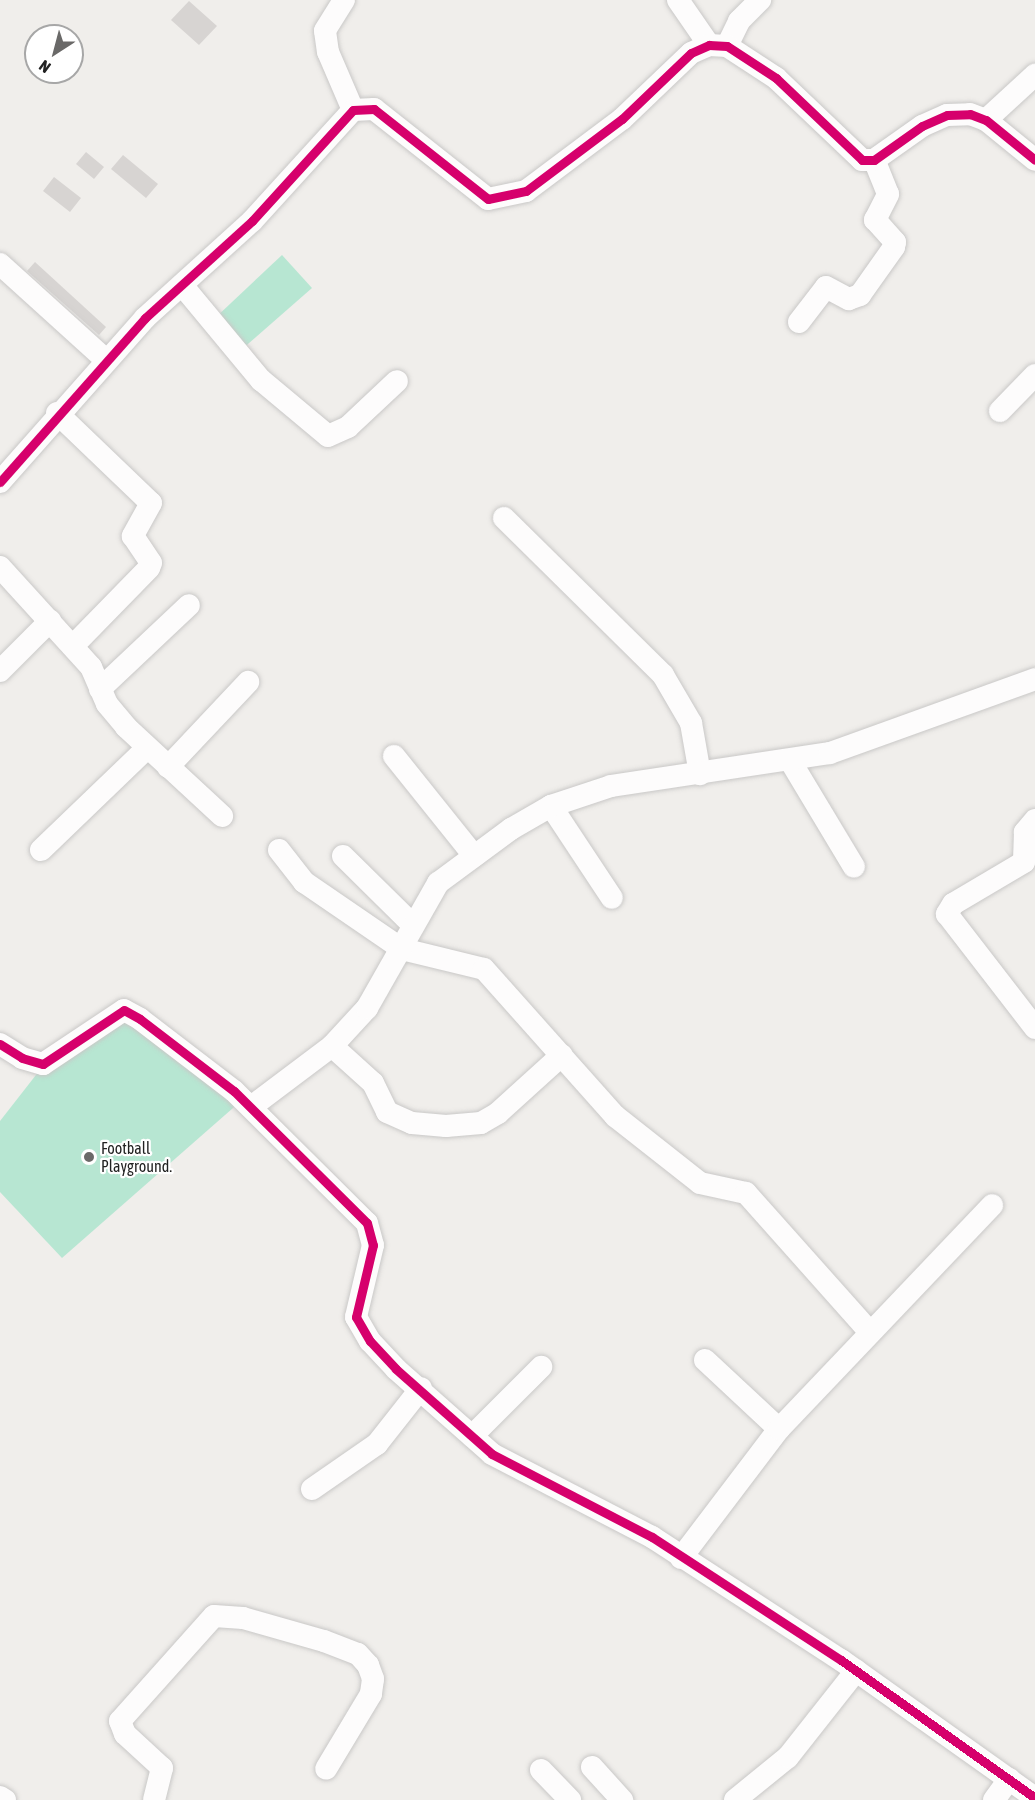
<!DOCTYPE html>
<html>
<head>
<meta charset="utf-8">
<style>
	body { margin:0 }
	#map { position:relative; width:1035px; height:1800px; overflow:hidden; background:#f0eeeb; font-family:"Asap Condensed",sans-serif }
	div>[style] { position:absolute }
	.pitch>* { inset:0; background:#b7e6d2 }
	.building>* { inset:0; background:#d7d4d2 }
	.roads { filter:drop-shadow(0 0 2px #c9c8c7) drop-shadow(0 0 2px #c9c8c7) }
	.minor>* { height:22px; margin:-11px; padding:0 11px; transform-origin:11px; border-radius:11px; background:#fdfcfc }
	.cycleway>* { height:9px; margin:-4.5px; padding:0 4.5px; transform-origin:4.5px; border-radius:4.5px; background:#d6006c }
	.dots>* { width:16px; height:16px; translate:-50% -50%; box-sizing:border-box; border:3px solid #fff; border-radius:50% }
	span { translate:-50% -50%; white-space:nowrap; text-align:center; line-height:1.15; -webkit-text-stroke:4.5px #fff; paint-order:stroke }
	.poi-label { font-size:16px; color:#222 }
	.left { translate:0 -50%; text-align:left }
	.north { position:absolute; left:24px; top:24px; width:60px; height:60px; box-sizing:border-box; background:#fff; border:2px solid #a7a7a7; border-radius:50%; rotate:216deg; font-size:16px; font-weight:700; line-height:24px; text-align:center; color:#222 }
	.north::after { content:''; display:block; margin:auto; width:21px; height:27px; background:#6a6968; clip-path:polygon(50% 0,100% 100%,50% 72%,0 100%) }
</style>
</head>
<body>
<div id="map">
	<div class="pitch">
		<i style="clip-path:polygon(282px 255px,312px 288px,241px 350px,214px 319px)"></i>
		<i style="clip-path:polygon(124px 1010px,241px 1101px,62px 1258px,0 1192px,0 1121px,43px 1066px)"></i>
	</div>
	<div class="building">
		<i style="clip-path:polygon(189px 1px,217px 26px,199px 45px,171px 20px)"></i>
		<i style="clip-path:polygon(86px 152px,104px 167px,94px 179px,76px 164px)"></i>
		<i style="clip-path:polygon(123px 155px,158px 184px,146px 198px,111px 169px)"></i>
		<i style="clip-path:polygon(54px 177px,81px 198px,70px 212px,43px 191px)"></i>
		<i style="clip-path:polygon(35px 262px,106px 327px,99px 335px,27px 271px)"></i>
	</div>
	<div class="roads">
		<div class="minor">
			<i style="left:344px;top:0;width:36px;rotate:122deg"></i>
			<i style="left:325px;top:31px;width:21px;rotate:82deg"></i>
			<i style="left:328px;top:52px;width:63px;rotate:66.7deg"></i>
			<i style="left:678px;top:0;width:55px;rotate:55.4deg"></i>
			<i style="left:727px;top:46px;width:28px;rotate:-64deg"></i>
			<i style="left:739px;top:21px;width:30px;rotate:-45deg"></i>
			<i style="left:986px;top:120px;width:67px;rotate:-42.6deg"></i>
			<i style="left:0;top:264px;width:143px;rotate:42.2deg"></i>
			<i style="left:182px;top:285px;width:124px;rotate:50.3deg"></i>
			<i style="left:261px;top:380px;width:87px;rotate:39.9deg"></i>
			<i style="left:328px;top:436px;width:22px;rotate:-24deg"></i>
			<i style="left:348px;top:427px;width:67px;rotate:-43.2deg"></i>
			<i style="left:799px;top:322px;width:44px;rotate:-52.4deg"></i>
			<i style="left:826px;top:287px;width:26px;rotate:28deg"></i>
			<i style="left:849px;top:299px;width:12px;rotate:-20deg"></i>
			<i style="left:860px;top:295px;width:59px;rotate:-54.7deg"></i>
			<i style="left:894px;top:247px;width:5px;rotate:-79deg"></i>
			<i style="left:895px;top:242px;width:30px;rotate:-132deg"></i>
			<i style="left:875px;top:220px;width:29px;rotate:-63deg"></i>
			<i style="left:888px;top:194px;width:37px;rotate:-112deg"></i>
			<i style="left:1000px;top:411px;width:50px;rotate:-45.8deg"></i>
			<i style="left:57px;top:413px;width:130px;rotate:43.8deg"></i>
			<i style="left:151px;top:503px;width:38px;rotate:119deg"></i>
			<i style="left:133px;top:536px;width:32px;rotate:56deg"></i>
			<i style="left:151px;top:563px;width:5px;rotate:112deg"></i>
			<i style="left:149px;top:568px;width:109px;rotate:134.3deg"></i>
			<i style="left:0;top:482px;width:219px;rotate:-48.5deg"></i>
			<i style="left:145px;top:318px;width:144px;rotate:-42.2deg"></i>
			<i style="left:252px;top:221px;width:150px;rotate:-47.7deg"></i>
			<i style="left:353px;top:110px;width:21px;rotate:-3deg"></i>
			<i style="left:374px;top:109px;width:145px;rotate:38.3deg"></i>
			<i style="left:488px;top:199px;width:39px;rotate:-12deg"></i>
			<i style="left:526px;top:191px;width:120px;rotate:-36.9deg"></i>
			<i style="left:622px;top:119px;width:95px;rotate:-43.7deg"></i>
			<i style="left:691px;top:53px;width:20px;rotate:-24deg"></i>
			<i style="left:709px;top:45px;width:18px;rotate:3deg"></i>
			<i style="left:727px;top:46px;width:59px;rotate:33.1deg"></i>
			<i style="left:776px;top:78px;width:119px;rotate:43.6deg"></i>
			<i style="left:862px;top:160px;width:12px"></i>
			<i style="left:874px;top:160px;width:59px;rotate:-35.3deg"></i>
			<i style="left:922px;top:126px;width:27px;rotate:-24deg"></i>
			<i style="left:947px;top:115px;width:23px;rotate:-2deg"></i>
			<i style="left:970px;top:114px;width:17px;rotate:21deg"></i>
			<i style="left:986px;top:120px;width:63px;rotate:39.2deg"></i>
			<i style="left:504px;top:518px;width:223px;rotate:44.6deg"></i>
			<i style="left:663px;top:675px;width:56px;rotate:59.7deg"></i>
			<i style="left:691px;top:723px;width:52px;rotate:80deg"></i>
			<i style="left:0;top:567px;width:135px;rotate:47.7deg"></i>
			<i style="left:91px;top:667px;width:40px;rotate:66.6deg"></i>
			<i style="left:107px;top:704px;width:30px;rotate:50deg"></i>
			<i style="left:126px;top:727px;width:131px;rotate:42.8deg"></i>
			<i style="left:0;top:671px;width:71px;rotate:-45deg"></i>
			<i style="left:100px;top:689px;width:122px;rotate:-43.3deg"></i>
			<i style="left:394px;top:756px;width:128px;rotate:51.3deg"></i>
			<i style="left:791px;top:762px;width:122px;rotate:59deg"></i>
			<i style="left:168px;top:767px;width:117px;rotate:-46.7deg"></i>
			<i style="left:551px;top:806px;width:110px;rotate:56.5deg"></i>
			<i style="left:1035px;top:820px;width:16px;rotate:130deg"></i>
			<i style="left:1025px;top:832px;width:30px;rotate:92deg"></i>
			<i style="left:1024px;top:862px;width:82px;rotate:149.4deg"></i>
			<i style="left:953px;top:904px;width:12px;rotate:121deg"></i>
			<i style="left:947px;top:914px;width:144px;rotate:52.3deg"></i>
			<i style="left:41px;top:850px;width:147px;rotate:-43.9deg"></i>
			<i style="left:279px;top:850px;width:41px;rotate:52deg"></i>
			<i style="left:304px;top:882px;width:119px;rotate:34.4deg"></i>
			<i style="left:402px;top:949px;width:84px;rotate:13.7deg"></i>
			<i style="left:484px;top:969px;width:197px;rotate:48.3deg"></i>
			<i style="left:615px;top:1116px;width:108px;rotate:38.2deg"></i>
			<i style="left:700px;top:1183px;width:47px;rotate:12.3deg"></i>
			<i style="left:746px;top:1193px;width:185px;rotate:48.3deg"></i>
			<i style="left:343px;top:856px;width:98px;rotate:44.6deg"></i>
			<i style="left:0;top:1044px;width:26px;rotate:32deg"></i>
			<i style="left:22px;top:1058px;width:22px;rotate:16deg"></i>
			<i style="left:43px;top:1064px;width:97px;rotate:-33.7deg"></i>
			<i style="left:124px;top:1010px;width:18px;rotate:29deg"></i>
			<i style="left:140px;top:1019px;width:118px;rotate:37.5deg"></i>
			<i style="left:234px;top:1091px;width:187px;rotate:44.8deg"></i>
			<i style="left:367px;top:1223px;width:23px;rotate:75deg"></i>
			<i style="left:373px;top:1245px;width:74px;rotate:103.3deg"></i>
			<i style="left:356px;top:1317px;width:28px;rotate:60deg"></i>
			<i style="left:370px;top:1341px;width:38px;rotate:47deg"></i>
			<i style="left:396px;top:1369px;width:128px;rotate:41.5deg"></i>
			<i style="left:492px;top:1454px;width:180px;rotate:27.4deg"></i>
			<i style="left:652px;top:1537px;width:225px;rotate:33.1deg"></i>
			<i style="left:841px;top:1660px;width:238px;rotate:35.4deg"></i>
			<i style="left:332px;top:1046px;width:55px;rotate:42.1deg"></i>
			<i style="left:373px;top:1083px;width:32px;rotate:64deg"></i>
			<i style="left:387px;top:1112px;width:27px;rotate:24deg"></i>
			<i style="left:412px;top:1123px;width:34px;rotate:5deg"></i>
			<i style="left:446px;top:1126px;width:35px;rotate:-5deg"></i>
			<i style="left:481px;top:1123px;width:20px;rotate:-30deg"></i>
			<i style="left:498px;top:1113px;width:86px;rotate:-42.2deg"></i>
			<i style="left:251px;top:1107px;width:101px;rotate:-37deg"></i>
			<i style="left:332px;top:1046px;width:52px;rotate:-47.4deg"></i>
			<i style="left:367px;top:1008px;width:144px;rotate:-60.4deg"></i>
			<i style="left:438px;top:883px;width:91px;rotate:-36.5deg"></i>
			<i style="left:511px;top:829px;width:46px;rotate:-29.9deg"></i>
			<i style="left:551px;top:806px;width:63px;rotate:-18.4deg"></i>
			<i style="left:611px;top:786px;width:221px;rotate:-8.6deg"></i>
			<i style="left:830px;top:753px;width:218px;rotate:-19.8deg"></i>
			<i style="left:705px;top:1360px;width:101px;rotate:43deg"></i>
			<i style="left:472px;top:1436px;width:98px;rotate:-45deg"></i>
			<i style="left:312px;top:1489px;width:79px;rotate:-34.7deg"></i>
			<i style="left:377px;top:1444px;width:71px;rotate:-51.8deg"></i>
			<i style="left:681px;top:1558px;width:162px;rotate:-52.8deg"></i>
			<i style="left:779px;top:1429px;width:309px;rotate:-46.4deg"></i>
			<i style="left:592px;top:1767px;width:45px;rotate:47.7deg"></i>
			<i style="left:541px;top:1770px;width:42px;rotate:46deg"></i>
			<i style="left:0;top:1797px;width:6px;rotate:31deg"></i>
			<i style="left:154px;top:1800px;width:33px;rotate:-76deg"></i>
			<i style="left:162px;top:1768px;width:50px;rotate:-137.4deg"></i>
			<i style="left:125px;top:1734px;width:14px;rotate:-111deg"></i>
			<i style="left:120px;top:1721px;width:141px;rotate:-48.2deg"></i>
			<i style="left:214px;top:1616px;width:29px;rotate:4deg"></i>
			<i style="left:243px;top:1618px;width:84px;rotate:15.9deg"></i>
			<i style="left:324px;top:1641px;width:36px;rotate:21deg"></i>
			<i style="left:358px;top:1654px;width:15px;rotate:48deg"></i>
			<i style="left:368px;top:1665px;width:15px;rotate:70deg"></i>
			<i style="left:373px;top:1679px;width:15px;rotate:98deg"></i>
			<i style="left:371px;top:1694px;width:87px;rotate:121deg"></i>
			<i style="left:735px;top:1800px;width:68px;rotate:-39.1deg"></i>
			<i style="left:788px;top:1757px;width:110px;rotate:-51.7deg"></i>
			<i style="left:994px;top:1800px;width:26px;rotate:-54deg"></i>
		</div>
	</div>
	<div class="cycleway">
		<i style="left:0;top:482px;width:219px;rotate:-48.5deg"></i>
		<i style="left:145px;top:318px;width:144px;rotate:-42.2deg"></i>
		<i style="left:252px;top:221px;width:150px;rotate:-47.7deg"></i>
		<i style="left:353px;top:110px;width:21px;rotate:-3deg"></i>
		<i style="left:374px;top:109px;width:145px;rotate:38.3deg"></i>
		<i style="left:488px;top:199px;width:39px;rotate:-12deg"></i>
		<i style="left:526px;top:191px;width:120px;rotate:-36.9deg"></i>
		<i style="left:622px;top:119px;width:95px;rotate:-43.7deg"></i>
		<i style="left:691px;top:53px;width:20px;rotate:-24deg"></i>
		<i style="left:709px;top:45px;width:18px;rotate:3deg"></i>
		<i style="left:727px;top:46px;width:59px;rotate:33.1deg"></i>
		<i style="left:776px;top:78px;width:119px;rotate:43.6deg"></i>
		<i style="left:862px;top:160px;width:12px"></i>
		<i style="left:874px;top:160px;width:59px;rotate:-35.3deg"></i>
		<i style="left:922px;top:126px;width:27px;rotate:-24deg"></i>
		<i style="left:947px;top:115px;width:23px;rotate:-2deg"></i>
		<i style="left:970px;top:114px;width:17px;rotate:21deg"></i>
		<i style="left:986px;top:120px;width:63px;rotate:39.2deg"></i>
		<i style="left:0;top:1044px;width:26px;rotate:32deg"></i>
		<i style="left:22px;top:1058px;width:22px;rotate:16deg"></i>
		<i style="left:43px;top:1064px;width:97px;rotate:-33.7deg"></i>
		<i style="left:124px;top:1010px;width:18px;rotate:29deg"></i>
		<i style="left:140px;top:1019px;width:118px;rotate:37.5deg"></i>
		<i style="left:234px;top:1091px;width:187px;rotate:44.8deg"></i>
		<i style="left:367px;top:1223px;width:23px;rotate:75deg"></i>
		<i style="left:373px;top:1245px;width:74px;rotate:103.3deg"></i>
		<i style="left:356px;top:1317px;width:28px;rotate:60deg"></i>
		<i style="left:370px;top:1341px;width:38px;rotate:47deg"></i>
		<i style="left:396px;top:1369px;width:128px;rotate:41.5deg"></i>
		<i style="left:492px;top:1454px;width:180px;rotate:27.4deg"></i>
		<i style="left:652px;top:1537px;width:225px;rotate:33.1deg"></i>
		<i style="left:841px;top:1660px;width:238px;rotate:35.4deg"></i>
	</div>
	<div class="dots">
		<i style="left:89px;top:1157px;background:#6a6968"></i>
	</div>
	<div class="poi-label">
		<span class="left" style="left:101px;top:1157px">Football<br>Playground.</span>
	</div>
	<div class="north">N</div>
</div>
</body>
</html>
